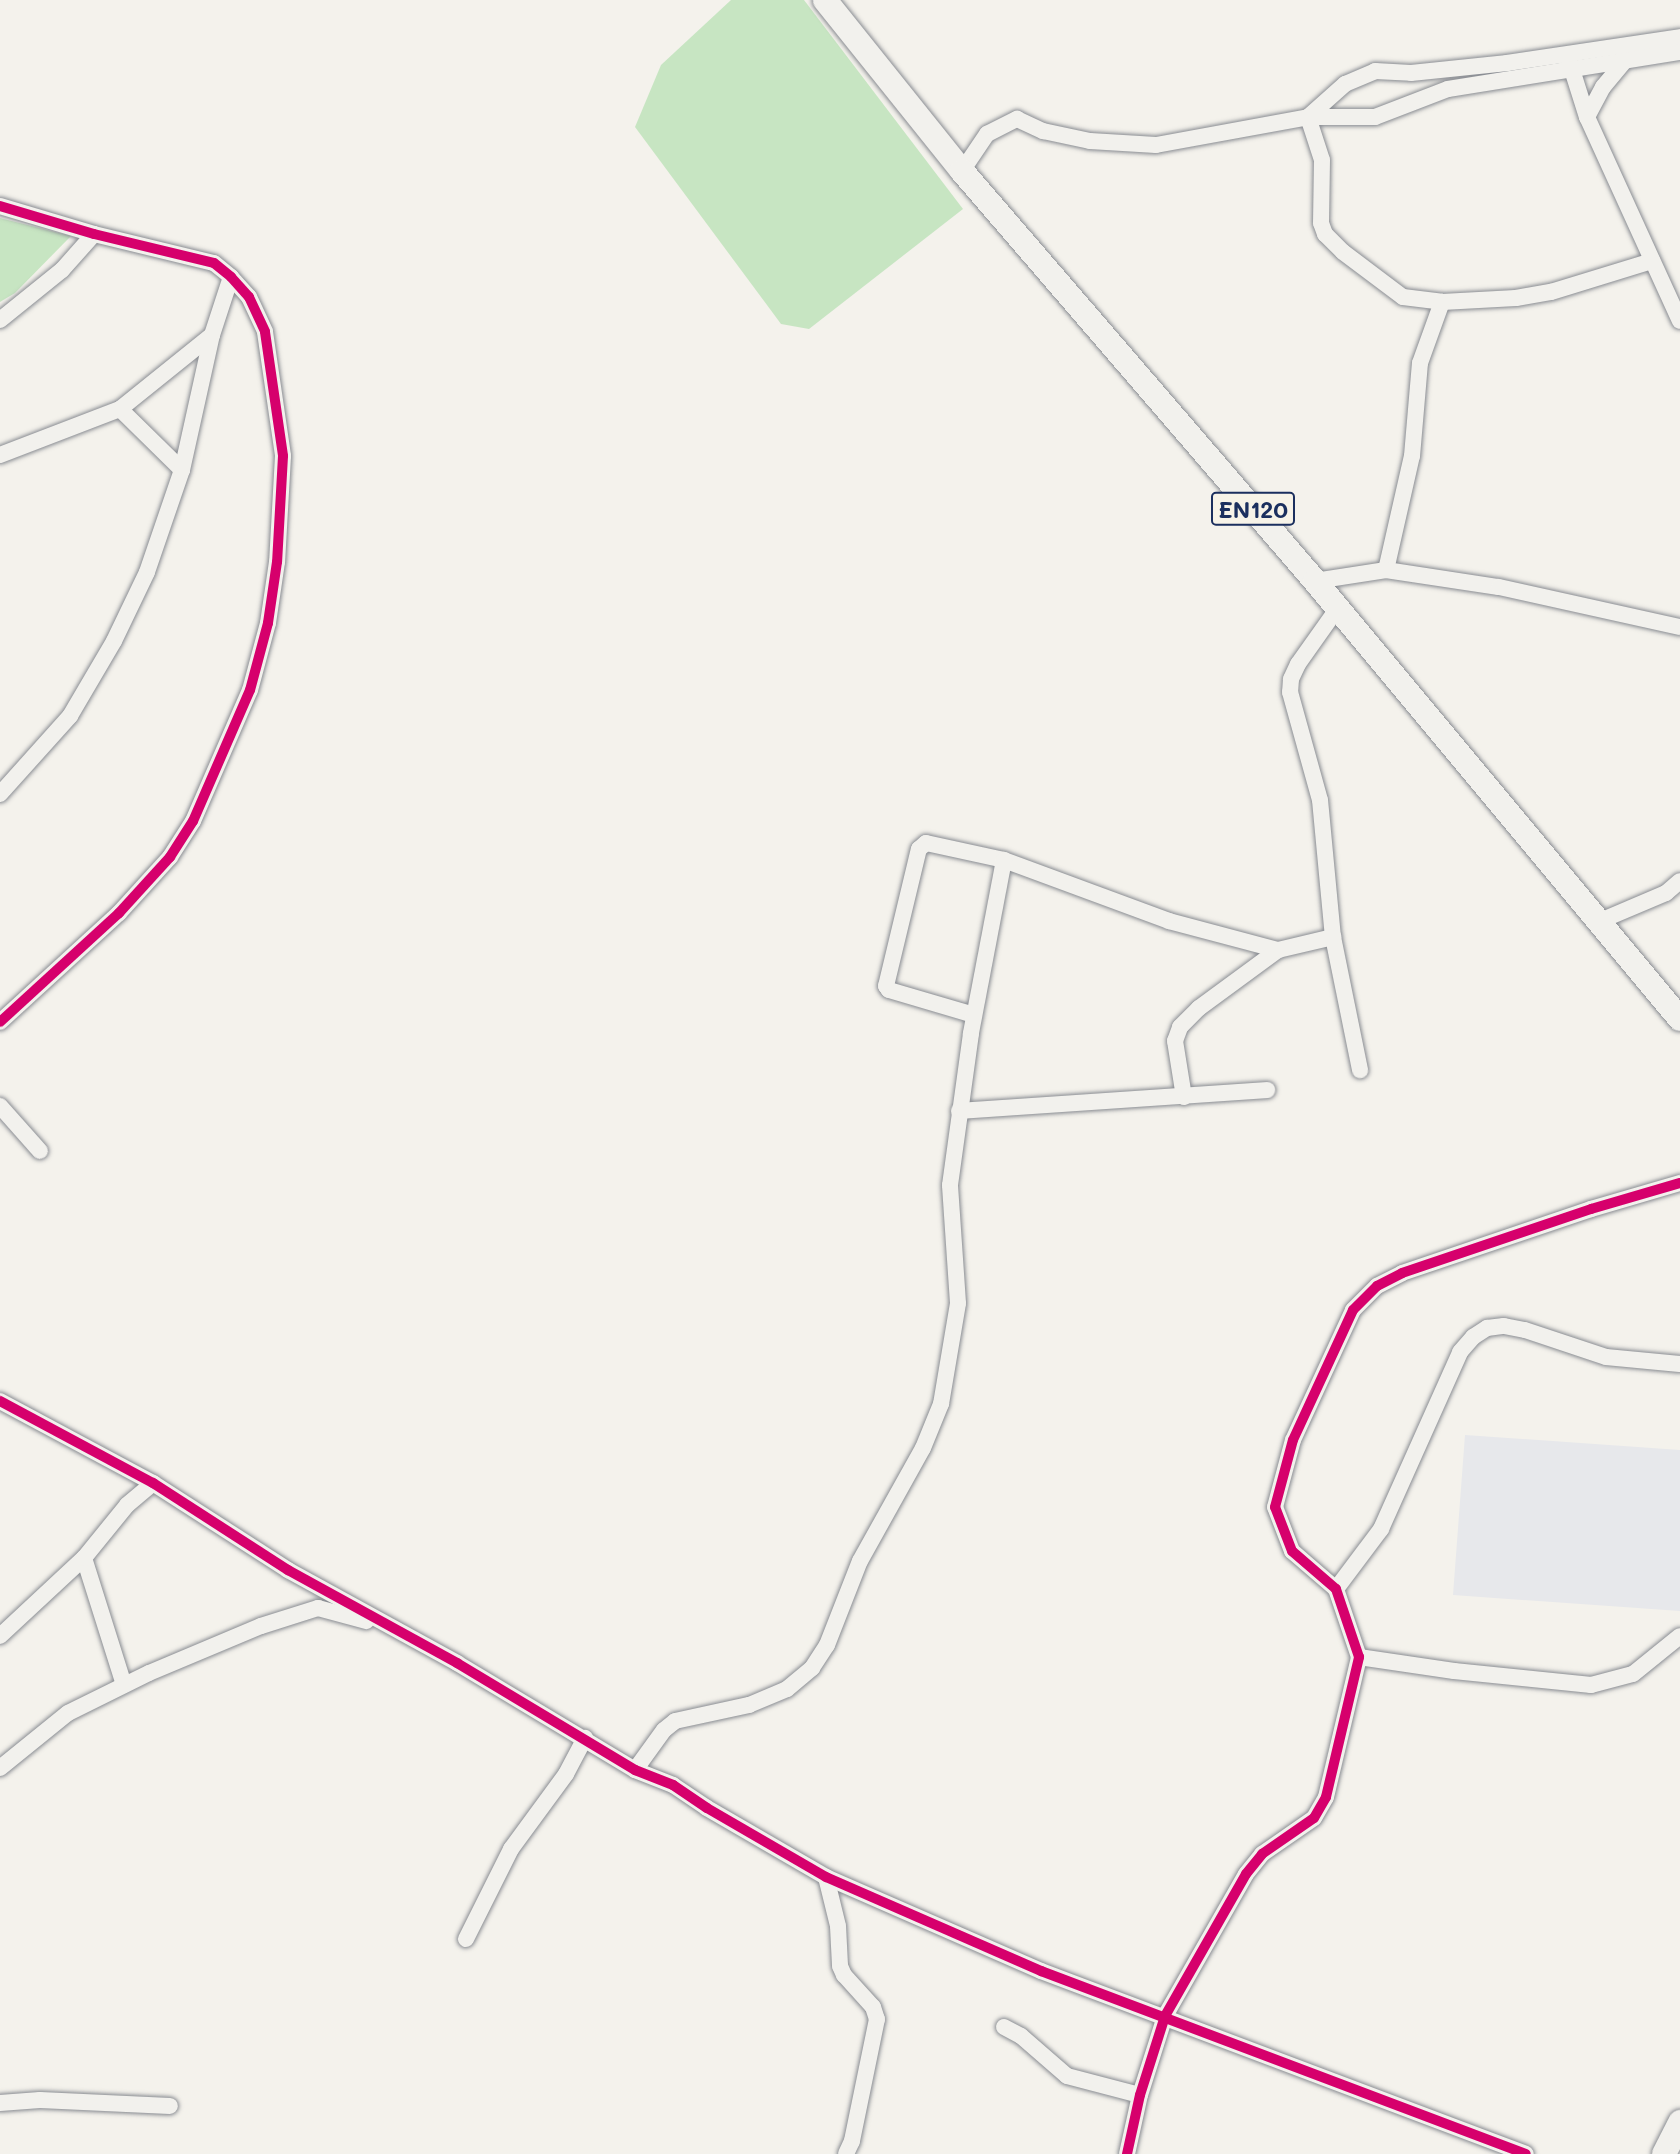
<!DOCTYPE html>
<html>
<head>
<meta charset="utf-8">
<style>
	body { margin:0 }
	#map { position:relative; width:1680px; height:2154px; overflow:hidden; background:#f4f2ec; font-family:Mali,sans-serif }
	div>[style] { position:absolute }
	.built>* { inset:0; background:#e7e8eb }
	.green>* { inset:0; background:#c7e5c2 }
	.roads { filter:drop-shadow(0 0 2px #898c92) drop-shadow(0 0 2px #898c92) }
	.minor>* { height:16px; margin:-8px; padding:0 8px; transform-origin:8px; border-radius:8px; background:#f2f1ed }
	.highway>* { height:24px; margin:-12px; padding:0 12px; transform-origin:12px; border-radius:12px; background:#f2f1ed }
	.cycleway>* { height:10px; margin:-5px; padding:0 5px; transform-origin:5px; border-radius:5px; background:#d6006c }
	span { translate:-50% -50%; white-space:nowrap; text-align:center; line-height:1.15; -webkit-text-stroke:5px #f7f3e8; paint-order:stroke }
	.shield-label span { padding:2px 5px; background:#f7f3e8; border:2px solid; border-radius:5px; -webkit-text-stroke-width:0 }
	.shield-label { font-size:23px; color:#1b2f5e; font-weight:700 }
</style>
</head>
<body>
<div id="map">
	<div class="built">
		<i style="clip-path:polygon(1465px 1435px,1680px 1450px,1680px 1611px,1453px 1595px)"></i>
	</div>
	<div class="green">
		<i style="clip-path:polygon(731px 0,804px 0,963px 209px,809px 329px,781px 324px,635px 127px,661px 65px)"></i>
		<i style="clip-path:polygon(0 218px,71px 236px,15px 293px,0 302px)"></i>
	</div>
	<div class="roads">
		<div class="minor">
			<i style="left:1569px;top:60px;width:60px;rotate:72.5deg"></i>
			<i style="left:1587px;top:117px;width:224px;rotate:65.5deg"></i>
			<i style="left:1308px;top:117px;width:50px;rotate:-41.7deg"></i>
			<i style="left:1345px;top:84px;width:33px;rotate:-23deg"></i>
			<i style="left:1375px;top:71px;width:36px;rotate:3deg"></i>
			<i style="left:1411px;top:73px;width:97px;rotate:-5.9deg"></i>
			<i style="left:1507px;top:63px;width:175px;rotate:-8.5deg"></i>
			<i style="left:1308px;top:117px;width:45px;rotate:72deg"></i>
			<i style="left:1322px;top:160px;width:63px;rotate:90.9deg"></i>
			<i style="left:1321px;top:223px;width:12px;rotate:70deg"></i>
			<i style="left:1325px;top:234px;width:25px;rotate:45deg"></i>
			<i style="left:1343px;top:252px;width:75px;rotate:36.9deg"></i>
			<i style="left:1403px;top:297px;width:39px;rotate:7deg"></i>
			<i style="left:1587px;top:117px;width:34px;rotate:-62deg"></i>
			<i style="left:1603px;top:87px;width:33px;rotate:-50deg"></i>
			<i style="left:962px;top:171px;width:45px;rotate:-56deg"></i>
			<i style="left:987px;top:134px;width:34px;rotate:-27deg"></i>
			<i style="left:1017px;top:119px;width:29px;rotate:25deg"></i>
			<i style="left:1043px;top:131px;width:48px;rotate:12deg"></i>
			<i style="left:1090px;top:141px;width:66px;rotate:3.5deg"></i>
			<i style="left:1156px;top:145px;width:155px;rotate:-10.4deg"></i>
			<i style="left:1308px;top:117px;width:67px"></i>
			<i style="left:1375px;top:117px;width:78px;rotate:-21deg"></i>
			<i style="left:1448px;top:89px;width:235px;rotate:-9.1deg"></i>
			<i style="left:0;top:206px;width:98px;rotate:16.6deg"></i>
			<i style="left:94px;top:234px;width:123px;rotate:13.6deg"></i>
			<i style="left:214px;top:263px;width:22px;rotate:39deg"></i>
			<i style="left:231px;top:277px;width:27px;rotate:48deg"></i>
			<i style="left:249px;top:297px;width:38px;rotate:65deg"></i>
			<i style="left:265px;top:332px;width:125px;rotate:81.7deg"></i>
			<i style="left:283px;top:456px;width:106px;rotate:93.2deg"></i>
			<i style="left:277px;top:562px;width:62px;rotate:98.4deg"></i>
			<i style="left:268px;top:623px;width:69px;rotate:105deg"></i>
			<i style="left:250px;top:690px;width:143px;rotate:113.5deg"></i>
			<i style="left:193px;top:821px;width:43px;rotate:122.6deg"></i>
			<i style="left:170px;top:857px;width:76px;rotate:132.3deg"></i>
			<i style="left:119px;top:913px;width:161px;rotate:137.5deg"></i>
			<i style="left:0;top:320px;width:80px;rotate:-38.9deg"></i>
			<i style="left:62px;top:270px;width:48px;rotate:-48.4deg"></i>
			<i style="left:120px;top:409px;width:87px;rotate:44.5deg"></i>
			<i style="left:0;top:455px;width:129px;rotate:-21deg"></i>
			<i style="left:120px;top:409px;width:118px;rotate:-38.8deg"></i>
			<i style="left:1386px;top:570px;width:117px;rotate:-77.2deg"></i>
			<i style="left:1412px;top:456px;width:93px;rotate:-85.1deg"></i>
			<i style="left:1420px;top:363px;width:65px;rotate:-70.2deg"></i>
			<i style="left:1442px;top:302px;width:74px;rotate:-3.1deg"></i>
			<i style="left:1516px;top:298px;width:36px;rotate:-10deg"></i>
			<i style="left:1551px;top:292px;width:106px;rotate:-17.1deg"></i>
			<i style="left:1315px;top:581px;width:72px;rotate:-8.8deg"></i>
			<i style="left:1386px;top:570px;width:114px;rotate:8.6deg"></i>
			<i style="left:1499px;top:587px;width:185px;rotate:12.5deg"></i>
			<i style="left:1337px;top:609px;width:67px;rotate:125.3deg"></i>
			<i style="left:1298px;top:664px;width:17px;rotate:115deg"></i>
			<i style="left:1291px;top:679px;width:13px;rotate:94deg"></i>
			<i style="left:1290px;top:692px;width:112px;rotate:74.5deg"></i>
			<i style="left:1320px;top:800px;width:138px;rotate:84.6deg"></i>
			<i style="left:1333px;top:937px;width:136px;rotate:78.5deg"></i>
			<i style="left:0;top:794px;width:105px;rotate:-48.1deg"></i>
			<i style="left:70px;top:716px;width:87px;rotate:-59.6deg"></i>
			<i style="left:114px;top:641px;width:76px;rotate:-64.4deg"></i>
			<i style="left:147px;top:572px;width:108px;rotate:-71.1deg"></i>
			<i style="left:182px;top:470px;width:138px;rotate:-77.5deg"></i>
			<i style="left:212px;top:335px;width:61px;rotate:-71.9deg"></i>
			<i style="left:1600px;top:921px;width:72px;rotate:-23deg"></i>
			<i style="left:1666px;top:893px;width:18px;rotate:-41deg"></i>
			<i style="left:974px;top:1015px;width:89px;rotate:-163.6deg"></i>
			<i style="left:889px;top:990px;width:5px;rotate:-127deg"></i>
			<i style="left:886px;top:986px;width:141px;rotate:-76.5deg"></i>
			<i style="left:919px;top:849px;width:9px;rotate:-41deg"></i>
			<i style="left:926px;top:843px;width:80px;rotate:12.3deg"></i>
			<i style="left:1004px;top:860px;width:176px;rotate:20.3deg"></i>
			<i style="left:1169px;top:921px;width:113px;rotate:14.9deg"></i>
			<i style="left:1184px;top:1097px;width:57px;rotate:-99.1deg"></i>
			<i style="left:1175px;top:1041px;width:15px;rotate:-70deg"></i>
			<i style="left:1180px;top:1027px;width:27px;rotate:-45deg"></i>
			<i style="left:1199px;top:1008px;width:98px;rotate:-36.3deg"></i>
			<i style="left:1278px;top:950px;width:57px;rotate:-13.3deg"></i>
			<i style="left:0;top:1106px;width:60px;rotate:48.4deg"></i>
			<i style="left:959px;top:1111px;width:309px;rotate:-3.9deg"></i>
			<i style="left:0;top:1401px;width:174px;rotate:28.2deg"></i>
			<i style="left:153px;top:1483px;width:161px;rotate:32.8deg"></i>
			<i style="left:288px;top:1570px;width:193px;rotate:28.8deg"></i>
			<i style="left:457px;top:1663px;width:208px;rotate:31deg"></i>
			<i style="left:635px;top:1770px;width:41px;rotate:21.5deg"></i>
			<i style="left:673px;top:1785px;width:41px;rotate:34.1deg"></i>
			<i style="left:707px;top:1808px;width:138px;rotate:30.1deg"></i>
			<i style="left:826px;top:1877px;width:235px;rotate:23.6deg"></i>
			<i style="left:1041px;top:1971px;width:518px;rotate:20.67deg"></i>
			<i style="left:84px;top:1558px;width:133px;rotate:72.5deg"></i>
			<i style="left:1336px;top:1589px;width:75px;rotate:-53.1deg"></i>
			<i style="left:1381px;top:1529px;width:194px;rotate:-65.9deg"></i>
			<i style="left:1460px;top:1352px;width:20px;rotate:-49deg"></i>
			<i style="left:1473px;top:1337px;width:17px;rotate:-33deg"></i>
			<i style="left:1487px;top:1328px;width:17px;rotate:-7deg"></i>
			<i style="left:1504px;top:1326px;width:21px;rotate:11deg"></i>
			<i style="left:1525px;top:1330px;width:85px;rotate:18.4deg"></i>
			<i style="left:1606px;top:1357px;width:74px;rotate:5.4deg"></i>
			<i style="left:0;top:1636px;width:115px;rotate:-42.9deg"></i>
			<i style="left:84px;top:1558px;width:68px;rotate:-50.9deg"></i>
			<i style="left:127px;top:1505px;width:34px;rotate:-40deg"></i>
			<i style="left:1359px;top:1657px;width:96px;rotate:8.4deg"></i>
			<i style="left:1454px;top:1671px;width:138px;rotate:5.8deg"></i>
			<i style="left:1591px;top:1685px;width:43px;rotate:-14.7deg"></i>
			<i style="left:1633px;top:1674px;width:60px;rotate:-39deg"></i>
			<i style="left:0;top:1768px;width:87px;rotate:-39deg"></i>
			<i style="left:68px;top:1713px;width:90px;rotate:-26.3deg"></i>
			<i style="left:149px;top:1673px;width:121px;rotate:-22.8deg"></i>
			<i style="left:261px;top:1626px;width:60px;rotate:-17.5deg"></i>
			<i style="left:318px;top:1608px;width:50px;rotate:15.2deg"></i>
			<i style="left:635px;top:1770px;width:49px;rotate:-54.1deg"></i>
			<i style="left:664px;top:1730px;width:14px;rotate:-39deg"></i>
			<i style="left:675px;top:1721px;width:76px;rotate:-12.2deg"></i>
			<i style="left:749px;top:1705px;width:41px;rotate:-22.8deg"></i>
			<i style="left:787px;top:1689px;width:33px;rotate:-40deg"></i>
			<i style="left:812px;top:1668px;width:27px;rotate:-57deg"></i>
			<i style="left:827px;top:1645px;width:90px;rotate:-68.6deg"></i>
			<i style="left:860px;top:1561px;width:129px;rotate:-60.9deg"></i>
			<i style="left:923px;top:1448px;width:48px;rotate:-67.8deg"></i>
			<i style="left:941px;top:1404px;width:102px;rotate:-80.4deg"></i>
			<i style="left:958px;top:1303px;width:118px;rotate:-93.9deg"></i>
			<i style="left:950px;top:1185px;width:153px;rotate:-82.1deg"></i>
			<i style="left:971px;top:1033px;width:176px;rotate:-79.2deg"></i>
			<i style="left:826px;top:1877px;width:50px;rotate:76.2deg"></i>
			<i style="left:838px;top:1926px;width:40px;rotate:87.1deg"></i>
			<i style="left:840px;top:1966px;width:10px;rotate:66deg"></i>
			<i style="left:844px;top:1975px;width:43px;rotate:47.8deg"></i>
			<i style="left:873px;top:2007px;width:13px;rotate:72deg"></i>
			<i style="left:877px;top:2019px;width:125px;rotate:101.6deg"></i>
			<i style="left:852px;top:2141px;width:14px;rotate:115deg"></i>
			<i style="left:466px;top:1939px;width:101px;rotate:-63.4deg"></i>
			<i style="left:511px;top:1849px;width:93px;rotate:-53.7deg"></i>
			<i style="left:566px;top:1774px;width:41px;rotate:-62.2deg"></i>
			<i style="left:1004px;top:2027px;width:19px;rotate:28deg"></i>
			<i style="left:1021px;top:2036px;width:61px;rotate:41deg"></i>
			<i style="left:1067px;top:2076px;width:75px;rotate:14.6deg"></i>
			<i style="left:0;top:2103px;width:40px;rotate:-4.3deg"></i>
			<i style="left:40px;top:2100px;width:130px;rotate:2.6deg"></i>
			<i style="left:1127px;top:2154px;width:60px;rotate:-77.6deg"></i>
			<i style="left:1140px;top:2095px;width:83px;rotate:-72.4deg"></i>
			<i style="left:1165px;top:2016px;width:163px;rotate:-60.3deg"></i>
			<i style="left:1246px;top:1874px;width:26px;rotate:-51deg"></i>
			<i style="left:1262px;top:1854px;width:63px;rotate:-34.7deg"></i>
			<i style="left:1314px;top:1818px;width:24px;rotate:-60deg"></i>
			<i style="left:1326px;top:1797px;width:144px;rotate:-76.7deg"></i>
			<i style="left:1359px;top:1657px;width:72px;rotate:-108.7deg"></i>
			<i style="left:1336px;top:1589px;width:58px;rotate:-139.2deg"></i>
			<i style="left:1292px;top:1551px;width:47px;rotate:-111.1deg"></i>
			<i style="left:1275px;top:1507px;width:69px;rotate:-75deg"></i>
			<i style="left:1293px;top:1440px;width:143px;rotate:-65.2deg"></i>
			<i style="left:1353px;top:1310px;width:34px;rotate:-45deg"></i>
			<i style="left:1377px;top:1286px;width:28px;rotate:-27deg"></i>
			<i style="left:1402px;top:1273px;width:200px;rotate:-18.7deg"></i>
			<i style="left:1591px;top:1209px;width:93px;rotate:-16.3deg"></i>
		</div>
		<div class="highway">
			<i style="left:825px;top:0;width:219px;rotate:51.3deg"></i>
			<i style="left:962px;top:171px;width:541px;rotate:49.27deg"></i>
			<i style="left:1315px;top:581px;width:570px;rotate:50.19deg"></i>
			<i style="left:1664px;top:2154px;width:36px;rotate:-63deg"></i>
		</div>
	</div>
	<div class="cycleway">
		<i style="left:0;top:206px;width:98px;rotate:16.6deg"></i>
		<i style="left:94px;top:234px;width:123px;rotate:13.6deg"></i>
		<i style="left:214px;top:263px;width:22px;rotate:39deg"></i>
		<i style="left:231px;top:277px;width:27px;rotate:48deg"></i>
		<i style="left:249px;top:297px;width:38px;rotate:65deg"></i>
		<i style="left:265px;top:332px;width:125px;rotate:81.7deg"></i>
		<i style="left:283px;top:456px;width:106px;rotate:93.2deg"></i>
		<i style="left:277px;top:562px;width:62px;rotate:98.4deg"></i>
		<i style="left:268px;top:623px;width:69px;rotate:105deg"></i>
		<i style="left:250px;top:690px;width:143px;rotate:113.5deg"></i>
		<i style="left:193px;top:821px;width:43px;rotate:122.6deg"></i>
		<i style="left:170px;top:857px;width:76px;rotate:132.3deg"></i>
		<i style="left:119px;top:913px;width:161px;rotate:137.5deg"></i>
		<i style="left:0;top:1401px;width:174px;rotate:28.2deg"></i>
		<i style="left:153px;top:1483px;width:161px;rotate:32.8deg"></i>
		<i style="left:288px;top:1570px;width:193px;rotate:28.8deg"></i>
		<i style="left:457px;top:1663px;width:208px;rotate:31deg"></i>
		<i style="left:635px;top:1770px;width:41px;rotate:21.5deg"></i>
		<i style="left:673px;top:1785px;width:41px;rotate:34.1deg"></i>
		<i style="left:707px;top:1808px;width:138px;rotate:30.1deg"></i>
		<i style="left:826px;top:1877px;width:235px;rotate:23.6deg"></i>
		<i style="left:1041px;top:1971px;width:518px;rotate:20.67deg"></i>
		<i style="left:1127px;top:2154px;width:60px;rotate:-77.6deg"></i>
		<i style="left:1140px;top:2095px;width:83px;rotate:-72.4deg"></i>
		<i style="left:1165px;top:2016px;width:163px;rotate:-60.3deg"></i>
		<i style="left:1246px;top:1874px;width:26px;rotate:-51deg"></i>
		<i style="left:1262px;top:1854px;width:63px;rotate:-34.7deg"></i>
		<i style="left:1314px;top:1818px;width:24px;rotate:-60deg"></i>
		<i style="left:1326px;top:1797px;width:144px;rotate:-76.7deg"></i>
		<i style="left:1359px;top:1657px;width:72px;rotate:-108.7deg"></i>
		<i style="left:1336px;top:1589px;width:58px;rotate:-139.2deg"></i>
		<i style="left:1292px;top:1551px;width:47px;rotate:-111.1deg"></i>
		<i style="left:1275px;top:1507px;width:69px;rotate:-75deg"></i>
		<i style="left:1293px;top:1440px;width:143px;rotate:-65.2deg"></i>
		<i style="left:1353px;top:1310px;width:34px;rotate:-45deg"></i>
		<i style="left:1377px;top:1286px;width:28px;rotate:-27deg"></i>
		<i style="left:1402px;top:1273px;width:200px;rotate:-18.7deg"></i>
		<i style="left:1591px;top:1209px;width:93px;rotate:-16.3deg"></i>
	</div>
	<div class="shield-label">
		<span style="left:1253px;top:509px">EN120</span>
	</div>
</div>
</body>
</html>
